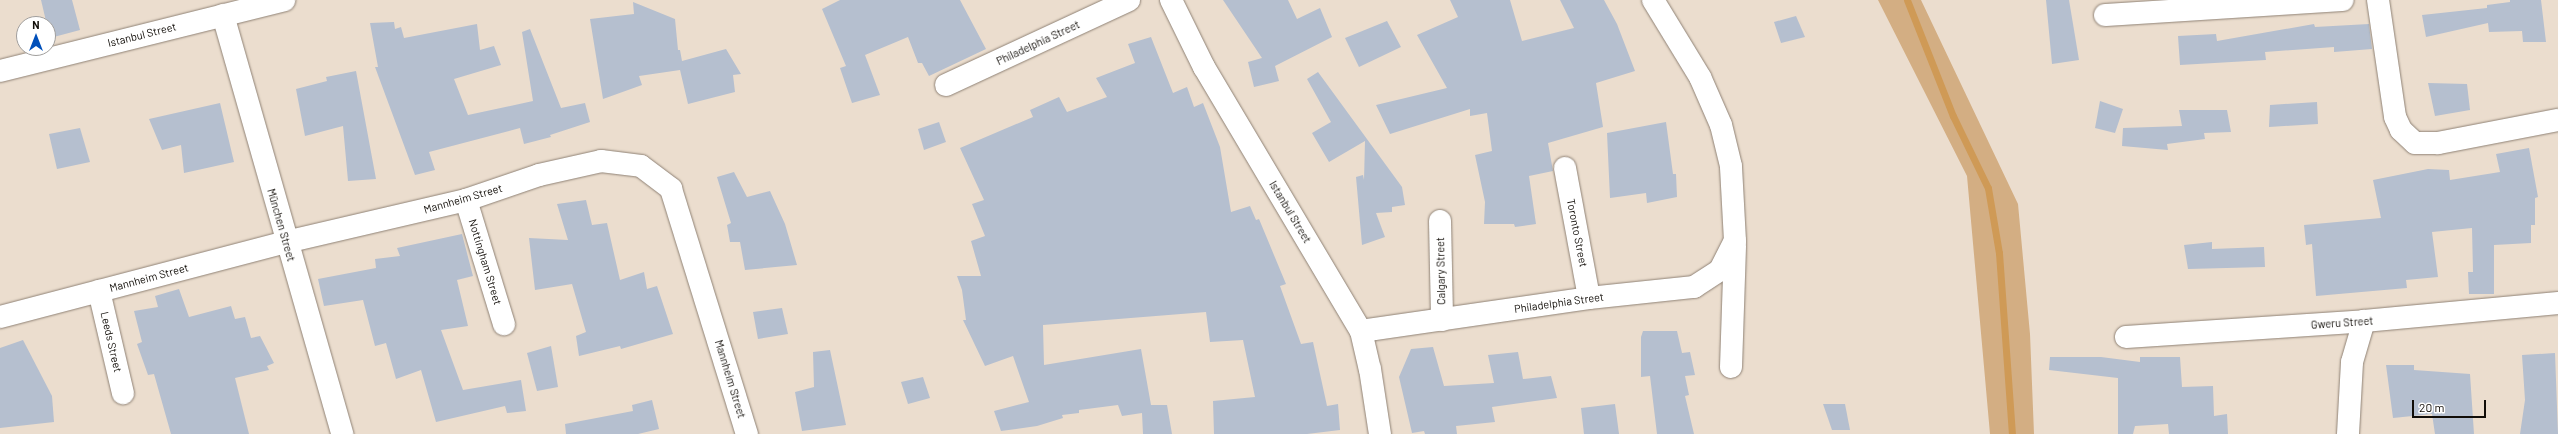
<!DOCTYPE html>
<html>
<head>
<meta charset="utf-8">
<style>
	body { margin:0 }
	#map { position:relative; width:2558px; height:434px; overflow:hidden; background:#ebddce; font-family:Barlow,sans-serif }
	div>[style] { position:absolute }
	.green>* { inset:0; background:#d3ae83 }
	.stream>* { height:7px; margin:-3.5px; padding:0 3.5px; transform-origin:3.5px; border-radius:3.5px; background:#cf9a56 }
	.building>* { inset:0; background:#b5bfcf }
	.roads { filter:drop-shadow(0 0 1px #8f8275) drop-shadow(0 0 1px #8f8275) }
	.minor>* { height:22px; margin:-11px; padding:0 11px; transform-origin:11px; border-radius:11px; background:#fff }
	span { translate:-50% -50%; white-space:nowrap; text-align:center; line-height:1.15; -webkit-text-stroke:3px #fff; paint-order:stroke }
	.street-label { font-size:11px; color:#110d08 }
	.north { position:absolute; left:16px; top:16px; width:40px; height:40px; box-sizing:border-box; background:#fff; border:1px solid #a09e9c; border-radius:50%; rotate:0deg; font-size:11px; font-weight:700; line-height:16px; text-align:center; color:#110d08 }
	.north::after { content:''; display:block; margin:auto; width:14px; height:18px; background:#0150ba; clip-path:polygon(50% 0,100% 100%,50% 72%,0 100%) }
	.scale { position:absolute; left:2412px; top:400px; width:74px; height:18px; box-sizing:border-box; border:2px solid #110d08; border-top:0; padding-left:5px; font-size:12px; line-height:14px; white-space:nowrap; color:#110d08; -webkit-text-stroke:3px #fff; paint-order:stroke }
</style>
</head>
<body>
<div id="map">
	<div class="green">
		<i style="clip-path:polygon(1878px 0,1921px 0,2018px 204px,2030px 334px,2034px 434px,1990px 434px,1967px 176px)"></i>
	</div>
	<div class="stream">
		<i style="left:1907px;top:0;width:125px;rotate:68.4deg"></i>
		<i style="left:1953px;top:116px;width:80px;rotate:64.1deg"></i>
		<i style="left:1988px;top:188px;width:66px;rotate:80.4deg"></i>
		<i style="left:1999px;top:253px;width:181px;rotate:85.9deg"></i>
	</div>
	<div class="building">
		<i style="clip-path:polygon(41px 0,72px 0,80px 30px,50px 38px)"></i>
		<i style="clip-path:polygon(840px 0,960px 0,986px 49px,929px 76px,922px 63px,918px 63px,908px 37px,865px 55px,880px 95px,852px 103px,840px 68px,846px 66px,822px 9px)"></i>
		<i style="clip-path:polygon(1223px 0,1288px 0,1297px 19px,1320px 8px,1332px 37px,1275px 66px,1279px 81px,1254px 87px,1248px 62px,1262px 58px)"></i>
		<i style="clip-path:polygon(1450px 0,1510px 0,1522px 41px,1574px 28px,1560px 0,1604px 0,1617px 24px,1635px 71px,1596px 83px,1603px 127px,1548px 143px,1553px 171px,1529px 176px,1536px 224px,1515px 227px,1514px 224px,1484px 224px,1485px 202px,1475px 155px,1492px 151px,1487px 113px,1470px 116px,1470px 109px,1390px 134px,1376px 105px,1447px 88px,1417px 35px,1458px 17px)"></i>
		<i style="clip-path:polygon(2046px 0,2069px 0,2079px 60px,2052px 64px)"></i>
		<i style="clip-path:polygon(2510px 0,2541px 0,2546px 42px,2523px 42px,2522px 31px,2489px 32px,2488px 23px,2426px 37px,2422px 15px,2487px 8px,2487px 5px,2510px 2px)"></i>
		<i style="clip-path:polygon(633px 2px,675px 19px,678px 50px,680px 50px,682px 61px,726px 49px,741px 74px,733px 75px,735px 92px,688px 104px,680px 70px,639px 76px,642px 85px,603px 99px,590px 19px,634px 14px)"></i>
		<i style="clip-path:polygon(1796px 16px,1805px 37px,1781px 43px,1774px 22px)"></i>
		<i style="clip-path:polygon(1387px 21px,1401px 47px,1359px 67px,1345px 38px)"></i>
		<i style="clip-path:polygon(394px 22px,395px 29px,401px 27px,404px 38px,477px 24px,480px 50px,494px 46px,501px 65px,454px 79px,468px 115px,533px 101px,522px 32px,530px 29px,561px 108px,585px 103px,590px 122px,550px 135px,551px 137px,524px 144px,520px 128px,429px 152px,435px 170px,415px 175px,375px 67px,378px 67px,370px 23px)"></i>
		<i style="clip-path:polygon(2314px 24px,2315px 27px,2369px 24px,2372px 49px,2334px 52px,2334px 47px,2265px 52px,2266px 60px,2180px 65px,2178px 36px,2216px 34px,2217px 41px)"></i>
		<i style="clip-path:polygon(1151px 37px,1173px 93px,1187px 87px,1194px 107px,1203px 103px,1220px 147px,1231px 212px,1250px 206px,1256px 220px,1259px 219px,1286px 284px,1280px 286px,1301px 344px,1313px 342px,1327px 406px,1338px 404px,1340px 430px,1307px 434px,1214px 434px,1213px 401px,1255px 397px,1243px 340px,1210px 342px,1206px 312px,1043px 325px,1044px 365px,1141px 349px,1151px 405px,1167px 405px,1172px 434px,1143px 434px,1142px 413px,1122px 416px,1118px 405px,1079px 410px,1079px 413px,1062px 415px,1063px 418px,1037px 426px,1001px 431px,994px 411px,1029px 402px,1013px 356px,985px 366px,963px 320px,966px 320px,962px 290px,957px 276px,981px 276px,971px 241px,985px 236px,972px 204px,984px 200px,960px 148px,1033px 117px,1030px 110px,1059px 97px,1067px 112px,1107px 97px,1096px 78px,1135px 63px,1128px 44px)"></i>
		<i style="clip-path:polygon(356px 71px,376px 179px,348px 181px,343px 126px,305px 136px,296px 89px,327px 81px,326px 77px)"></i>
		<i style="clip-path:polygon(1318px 72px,1402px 187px,1405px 205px,1392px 207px,1392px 212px,1376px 213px,1385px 237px,1362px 245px,1356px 177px,1363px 175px,1364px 180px,1365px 141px,1329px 162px,1312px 133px,1331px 122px,1307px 79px)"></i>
		<i style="clip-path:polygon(2428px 83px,2467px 84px,2470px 110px,2435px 116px)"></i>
		<i style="clip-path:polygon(2100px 101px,2123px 109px,2115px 133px,2095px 128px)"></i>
		<i style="clip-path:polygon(2317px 102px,2318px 124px,2269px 127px,2270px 105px)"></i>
		<i style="clip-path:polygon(220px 103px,234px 162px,184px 173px,181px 145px,162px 150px,149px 119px)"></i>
		<i style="clip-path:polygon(2179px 110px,2227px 110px,2231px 132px,2204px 133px,2205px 139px,2167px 144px,2168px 150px,2122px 146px,2123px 128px,2182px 126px)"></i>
		<i style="clip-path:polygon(939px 122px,946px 142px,924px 150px,918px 129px)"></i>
		<i style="clip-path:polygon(1666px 122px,1673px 174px,1676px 174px,1677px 197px,1647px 203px,1646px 193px,1610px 198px,1607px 133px)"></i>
		<i style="clip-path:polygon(80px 128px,90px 162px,57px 169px,49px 134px)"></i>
		<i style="clip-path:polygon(2529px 148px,2538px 197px,2535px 198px,2535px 225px,2531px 225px,2531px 243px,2494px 245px,2494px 294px,2469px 294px,2468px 272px,2473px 272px,2472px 228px,2432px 232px,2438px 277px,2406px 280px,2407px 288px,2316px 296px,2312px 244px,2306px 245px,2304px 225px,2381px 218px,2373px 180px,2428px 169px,2449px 170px,2450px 180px,2500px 172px,2496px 154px)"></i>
		<i style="clip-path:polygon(734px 172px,747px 197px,770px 191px,785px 224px,797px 265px,745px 270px,740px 242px,730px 242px,727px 225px,731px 223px,717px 177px)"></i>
		<i style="clip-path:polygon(586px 200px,592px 225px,607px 223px,620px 280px,644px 272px,647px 289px,657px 286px,673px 334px,621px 349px,620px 346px,579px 356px,576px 336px,586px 332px,572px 284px,535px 290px,529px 238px,568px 240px,557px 204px)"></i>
		<i style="clip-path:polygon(462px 234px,473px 276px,457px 280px,468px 326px,441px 330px,463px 390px,521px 380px,526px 411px,507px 413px,505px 406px,436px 422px,421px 370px,396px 379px,386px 343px,375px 346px,363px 300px,324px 306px,318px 279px,376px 268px,375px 259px,400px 256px,397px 248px)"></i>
		<i style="clip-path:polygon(2212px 242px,2212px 249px,2264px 247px,2265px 267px,2188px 269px,2184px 245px)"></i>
		<i style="clip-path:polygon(179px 289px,189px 317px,231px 306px,235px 319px,245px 317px,251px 338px,260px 336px,274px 363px,267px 366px,269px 370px,235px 378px,249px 434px,171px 434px,154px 374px,148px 375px,137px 344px,142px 342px,134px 311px,158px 307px,155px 296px)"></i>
		<i style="clip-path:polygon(782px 308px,788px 334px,758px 339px,753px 312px)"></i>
		<i style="clip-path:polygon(1643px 331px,1677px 331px,1682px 353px,1690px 352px,1695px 375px,1685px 376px,1689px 395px,1685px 396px,1694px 434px,1657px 434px,1650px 376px,1641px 377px,1641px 337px)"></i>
		<i style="clip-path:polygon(23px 340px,52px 396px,54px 422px,0 428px,0 348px)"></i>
		<i style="clip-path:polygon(551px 346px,558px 387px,537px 391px,527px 353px)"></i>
		<i style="clip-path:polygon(1433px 347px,1444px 386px,1494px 383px,1488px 355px,1518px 352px,1523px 379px,1551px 376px,1557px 398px,1492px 407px,1495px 422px,1456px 426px,1457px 434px,1425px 434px,1424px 431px,1412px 433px,1399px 377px,1411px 349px)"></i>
		<i style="clip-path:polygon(830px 350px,846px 425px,802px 431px,795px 392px,814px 387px,813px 352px)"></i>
		<i style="clip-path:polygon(2555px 353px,2558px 434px,2520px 434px,2525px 400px,2522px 355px)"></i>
		<i style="clip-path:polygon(2050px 357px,2101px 357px,2140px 362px,2140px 357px,2180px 357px,2182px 387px,2213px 386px,2214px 416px,2227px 414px,2228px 434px,2169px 434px,2168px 424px,2135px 426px,2133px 434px,2118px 434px,2118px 378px,2049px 370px)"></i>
		<i style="clip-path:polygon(2386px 365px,2414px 365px,2414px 370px,2470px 374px,2474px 434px,2435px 434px,2432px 414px,2393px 418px)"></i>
		<i style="clip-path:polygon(923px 377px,930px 398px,908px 404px,901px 382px)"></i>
		<i style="clip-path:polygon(652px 400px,659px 429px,638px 434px,566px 434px,565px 424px,633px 411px,632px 405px)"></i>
		<i style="clip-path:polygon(1615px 404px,1619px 434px,1584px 434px,1581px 408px)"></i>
		<i style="clip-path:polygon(1823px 404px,1845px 404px,1850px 430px,1832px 430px)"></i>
	</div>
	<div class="roads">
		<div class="minor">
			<i style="left:1171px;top:0;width:75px;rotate:63.8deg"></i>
			<i style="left:1204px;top:67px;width:307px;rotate:59.3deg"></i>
			<i style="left:1361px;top:331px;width:39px;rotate:77deg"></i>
			<i style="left:1370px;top:369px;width:66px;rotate:81.3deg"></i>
			<i style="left:2378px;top:0;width:118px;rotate:81.7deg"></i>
			<i style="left:2395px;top:117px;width:14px;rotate:65deg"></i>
			<i style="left:2401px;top:130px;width:19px;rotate:43deg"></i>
			<i style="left:2415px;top:143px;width:23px"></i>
			<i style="left:2438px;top:143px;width:122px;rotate:-10.9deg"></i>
			<i style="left:223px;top:15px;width:436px;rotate:74.1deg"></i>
			<i style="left:2105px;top:15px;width:238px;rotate:-3.6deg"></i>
			<i style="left:0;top:71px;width:293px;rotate:-14deg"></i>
			<i style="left:946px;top:85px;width:202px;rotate:-24.9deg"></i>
			<i style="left:1565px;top:168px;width:132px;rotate:79.5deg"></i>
			<i style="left:466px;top:200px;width:130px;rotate:73deg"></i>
			<i style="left:1440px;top:221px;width:99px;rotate:88.8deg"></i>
			<i style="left:99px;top:291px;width:105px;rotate:76.8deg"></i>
			<i style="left:0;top:317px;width:296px;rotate:-14.7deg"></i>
			<i style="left:286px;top:242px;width:185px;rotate:-13.1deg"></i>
			<i style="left:466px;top:200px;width:77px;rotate:-18.9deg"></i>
			<i style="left:539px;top:175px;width:64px;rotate:-12.7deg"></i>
			<i style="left:601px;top:161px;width:40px;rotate:7.1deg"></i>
			<i style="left:641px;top:166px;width:38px;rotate:37deg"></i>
			<i style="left:671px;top:189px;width:257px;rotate:72.8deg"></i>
			<i style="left:1361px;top:331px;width:230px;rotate:-8.2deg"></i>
			<i style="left:1589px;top:298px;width:106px;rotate:-6deg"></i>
			<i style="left:1694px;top:287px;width:31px;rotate:-33deg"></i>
			<i style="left:1720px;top:270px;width:33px;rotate:-63deg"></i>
			<i style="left:1735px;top:241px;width:75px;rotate:-93.1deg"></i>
			<i style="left:1731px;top:166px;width:42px;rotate:-103.7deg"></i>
			<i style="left:1721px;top:125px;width:52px;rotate:-113.6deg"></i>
			<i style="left:1700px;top:77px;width:90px;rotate:-121.4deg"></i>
			<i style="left:2126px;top:337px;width:239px;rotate:-3.8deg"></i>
			<i style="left:2364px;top:321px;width:195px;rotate:-5.3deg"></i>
			<i style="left:1731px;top:367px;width:121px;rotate:-88.1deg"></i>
			<i style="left:2348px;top:434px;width:72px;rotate:-86.8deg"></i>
			<i style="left:2352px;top:362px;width:43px;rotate:-73.7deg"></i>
		</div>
	</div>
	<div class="street-label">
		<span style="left:142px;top:35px;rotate:-14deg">Istanbul Street</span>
		<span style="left:1038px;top:43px;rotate:-25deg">Philadelphia Street</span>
		<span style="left:463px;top:199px;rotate:-16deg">Mannheim Street</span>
		<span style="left:1290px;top:212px;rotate:59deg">Istanbul Street</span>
		<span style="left:281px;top:225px;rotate:74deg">München Street</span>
		<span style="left:1577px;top:233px;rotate:79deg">Toronto Street</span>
		<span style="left:485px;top:262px;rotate:73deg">Nottingham Street</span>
		<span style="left:1441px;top:271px;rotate:-91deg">Calgary Street</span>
		<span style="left:149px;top:278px;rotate:-15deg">Mannheim Street</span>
		<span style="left:1559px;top:303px;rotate:-8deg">Philadelphia Street</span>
		<span style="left:2342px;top:323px;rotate:-4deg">Gweru Street</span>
		<span style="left:111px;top:342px;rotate:77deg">Leeds Street</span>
		<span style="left:730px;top:379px;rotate:73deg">Mannheim Street</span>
	</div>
	<div class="north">N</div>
	<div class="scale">20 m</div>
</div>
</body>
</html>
